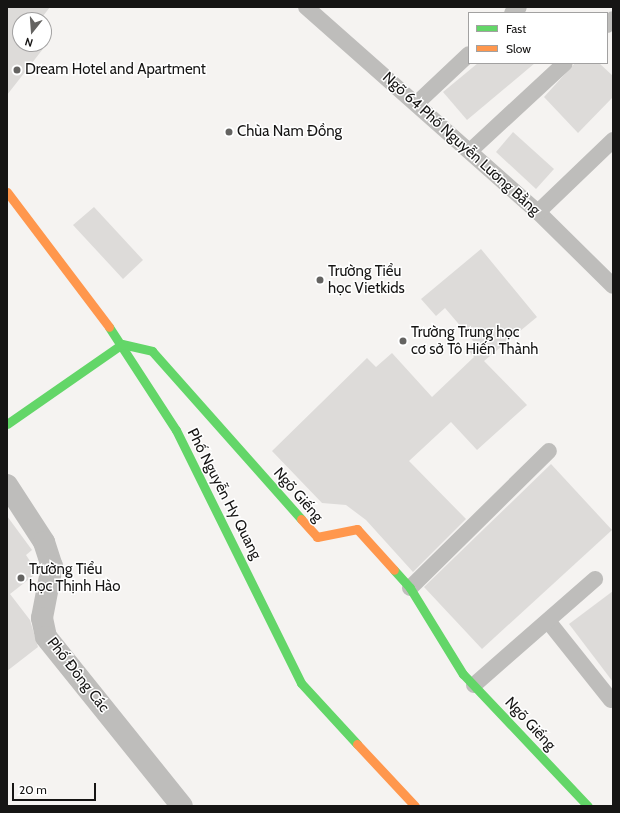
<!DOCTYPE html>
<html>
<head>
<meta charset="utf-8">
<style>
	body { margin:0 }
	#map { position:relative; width:620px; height:813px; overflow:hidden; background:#f5f3f1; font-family:Cabin,sans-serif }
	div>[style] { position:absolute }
	.building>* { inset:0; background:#dddbd9 }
	.lane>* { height:16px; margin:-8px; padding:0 8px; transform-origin:8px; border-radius:8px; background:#bebdbb }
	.street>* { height:22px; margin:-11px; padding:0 11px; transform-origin:11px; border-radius:11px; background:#bebdbb }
	.fast>* { height:9px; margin:-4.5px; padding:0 4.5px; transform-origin:4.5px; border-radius:4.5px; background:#63d668 }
	.slow>* { height:9px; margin:-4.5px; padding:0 4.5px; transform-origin:4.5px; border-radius:4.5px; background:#ff974d }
	.dots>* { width:11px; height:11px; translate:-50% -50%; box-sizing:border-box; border:2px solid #fff; border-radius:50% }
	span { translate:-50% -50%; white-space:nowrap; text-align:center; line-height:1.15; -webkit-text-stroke:3px #fff; paint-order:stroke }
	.poi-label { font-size:15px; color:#161514 }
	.left { translate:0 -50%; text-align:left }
	.street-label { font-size:15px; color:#161514 }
	.frame { position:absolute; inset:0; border:8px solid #161514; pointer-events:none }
	.legend { position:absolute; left:468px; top:12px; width:140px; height:52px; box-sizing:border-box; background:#fff; border:1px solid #a2a1a1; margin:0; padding:5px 7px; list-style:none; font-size:12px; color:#161514 }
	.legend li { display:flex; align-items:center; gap:8px; height:20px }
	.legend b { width:20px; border:1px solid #a2a1a1 }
	.north { position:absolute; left:12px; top:12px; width:40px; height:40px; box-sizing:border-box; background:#fff; border:1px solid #a2a1a1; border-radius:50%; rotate:197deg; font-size:11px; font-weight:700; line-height:16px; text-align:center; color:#161514 }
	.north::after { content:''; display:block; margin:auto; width:14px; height:18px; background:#646361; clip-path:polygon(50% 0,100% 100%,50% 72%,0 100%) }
	.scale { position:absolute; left:12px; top:783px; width:84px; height:18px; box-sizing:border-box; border:2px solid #161514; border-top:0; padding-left:5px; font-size:12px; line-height:14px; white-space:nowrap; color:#161514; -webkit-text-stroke:3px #fff; paint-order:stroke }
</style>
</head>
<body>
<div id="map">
	<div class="building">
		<i style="clip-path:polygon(7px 7px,50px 7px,40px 20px,20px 20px,20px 44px,46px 45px,7px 95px)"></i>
		<i style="clip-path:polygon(478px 63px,535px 63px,467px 120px,443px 92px)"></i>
		<i style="clip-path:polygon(575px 63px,599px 63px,613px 76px,613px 97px,578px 133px,544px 97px)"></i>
		<i style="clip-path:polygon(513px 132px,554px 169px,536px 189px,496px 152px)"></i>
		<i style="clip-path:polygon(94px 207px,143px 260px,123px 279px,73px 225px)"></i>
		<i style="clip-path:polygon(481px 249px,537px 317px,484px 361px,527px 405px,477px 450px,451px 422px,409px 461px,466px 519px,413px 572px,366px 520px,346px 505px,322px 503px,272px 451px,367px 358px,376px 367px,392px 353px,432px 397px,474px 357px,467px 349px,474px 342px,445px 308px,436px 316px,421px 299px)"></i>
		<i style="clip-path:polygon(551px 464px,612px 530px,482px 649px,424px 587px)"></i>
		<i style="clip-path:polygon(7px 516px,32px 550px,26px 555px,34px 567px,33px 576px,10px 594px,30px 620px,38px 647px,7px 671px)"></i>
		<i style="clip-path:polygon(613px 591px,613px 682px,569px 624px)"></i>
	</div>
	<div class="lane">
		<i style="left:306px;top:7px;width:310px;rotate:41.5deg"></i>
		<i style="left:538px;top:212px;width:105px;rotate:44.6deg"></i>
		<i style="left:512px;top:13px;width:9px;rotate:-41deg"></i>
		<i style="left:607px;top:25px;width:8px;rotate:-45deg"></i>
		<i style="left:417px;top:103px;width:71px;rotate:-43.3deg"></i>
		<i style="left:470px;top:151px;width:129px;rotate:-42.8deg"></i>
		<i style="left:538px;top:212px;width:104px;rotate:-43.8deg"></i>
		<i style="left:410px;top:588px;width:195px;rotate:-44.6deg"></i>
		<i style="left:548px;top:621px;width:101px;rotate:51.4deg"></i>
		<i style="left:474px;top:685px;width:161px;rotate:-41.2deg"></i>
	</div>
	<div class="street">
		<i style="left:7px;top:485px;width:68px;rotate:57deg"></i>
		<i style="left:44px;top:542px;width:25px;rotate:72deg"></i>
		<i style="left:52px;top:566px;width:53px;rotate:100.9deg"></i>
		<i style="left:42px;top:618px;width:19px;rotate:78deg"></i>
		<i style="left:46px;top:637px;width:217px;rotate:51.2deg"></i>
	</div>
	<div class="fast">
		<i style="left:109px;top:327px;width:123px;rotate:57deg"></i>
		<i style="left:176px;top:430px;width:282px;rotate:63.7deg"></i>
		<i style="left:301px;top:683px;width:83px;rotate:47.4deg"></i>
		<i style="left:7px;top:424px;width:140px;rotate:-34.8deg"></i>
		<i style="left:122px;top:344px;width:31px;rotate:13deg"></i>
		<i style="left:152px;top:351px;width:225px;rotate:48.4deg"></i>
		<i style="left:394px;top:570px;width:24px;rotate:48deg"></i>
		<i style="left:410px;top:588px;width:101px;rotate:58.4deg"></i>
		<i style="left:463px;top:674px;width:182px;rotate:46.6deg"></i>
	</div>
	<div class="slow">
		<i style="left:7px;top:192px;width:169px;rotate:52.9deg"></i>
		<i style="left:301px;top:519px;width:24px;rotate:48deg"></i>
		<i style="left:317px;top:537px;width:41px;rotate:-11.3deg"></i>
		<i style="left:357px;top:529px;width:55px;rotate:47.9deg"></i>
		<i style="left:357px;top:744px;width:85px;rotate:46.9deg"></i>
	</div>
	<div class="dots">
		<i style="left:17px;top:70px;background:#646361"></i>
		<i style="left:229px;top:132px;background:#646361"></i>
		<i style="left:320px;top:280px;background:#646361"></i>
		<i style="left:403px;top:341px;background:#646361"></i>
		<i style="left:21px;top:578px;background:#646361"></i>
	</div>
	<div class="poi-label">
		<span class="left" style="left:25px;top:70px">Dream Hotel and Apartment</span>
		<span class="left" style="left:237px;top:132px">Chùa Nam Đồng</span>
		<span class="left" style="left:328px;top:280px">Trường Tiểu<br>học Vietkids</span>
		<span class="left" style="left:411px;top:341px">Trường Trung học<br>cơ sở Tô Hiến Thành</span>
		<span class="left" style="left:29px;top:578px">Trường Tiểu<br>học Thịnh Hào</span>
	</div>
	<div class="street-label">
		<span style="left:461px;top:144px;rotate:42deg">Ngõ 64 Phố Nguyễn Lương Bằng</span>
		<span style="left:224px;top:494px;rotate:63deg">Phố Nguyễn Hy Quang</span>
		<span style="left:298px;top:495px;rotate:49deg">Ngõ Giếng</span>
		<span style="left:78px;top:675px;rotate:52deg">Phố Đông Các</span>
		<span style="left:530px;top:724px;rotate:47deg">Ngõ Giếng</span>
	</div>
	<div class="frame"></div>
	<ul class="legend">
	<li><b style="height:5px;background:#63d668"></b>Fast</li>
	<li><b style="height:5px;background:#ff974d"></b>Slow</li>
	</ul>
	<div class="north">N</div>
	<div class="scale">20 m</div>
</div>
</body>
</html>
